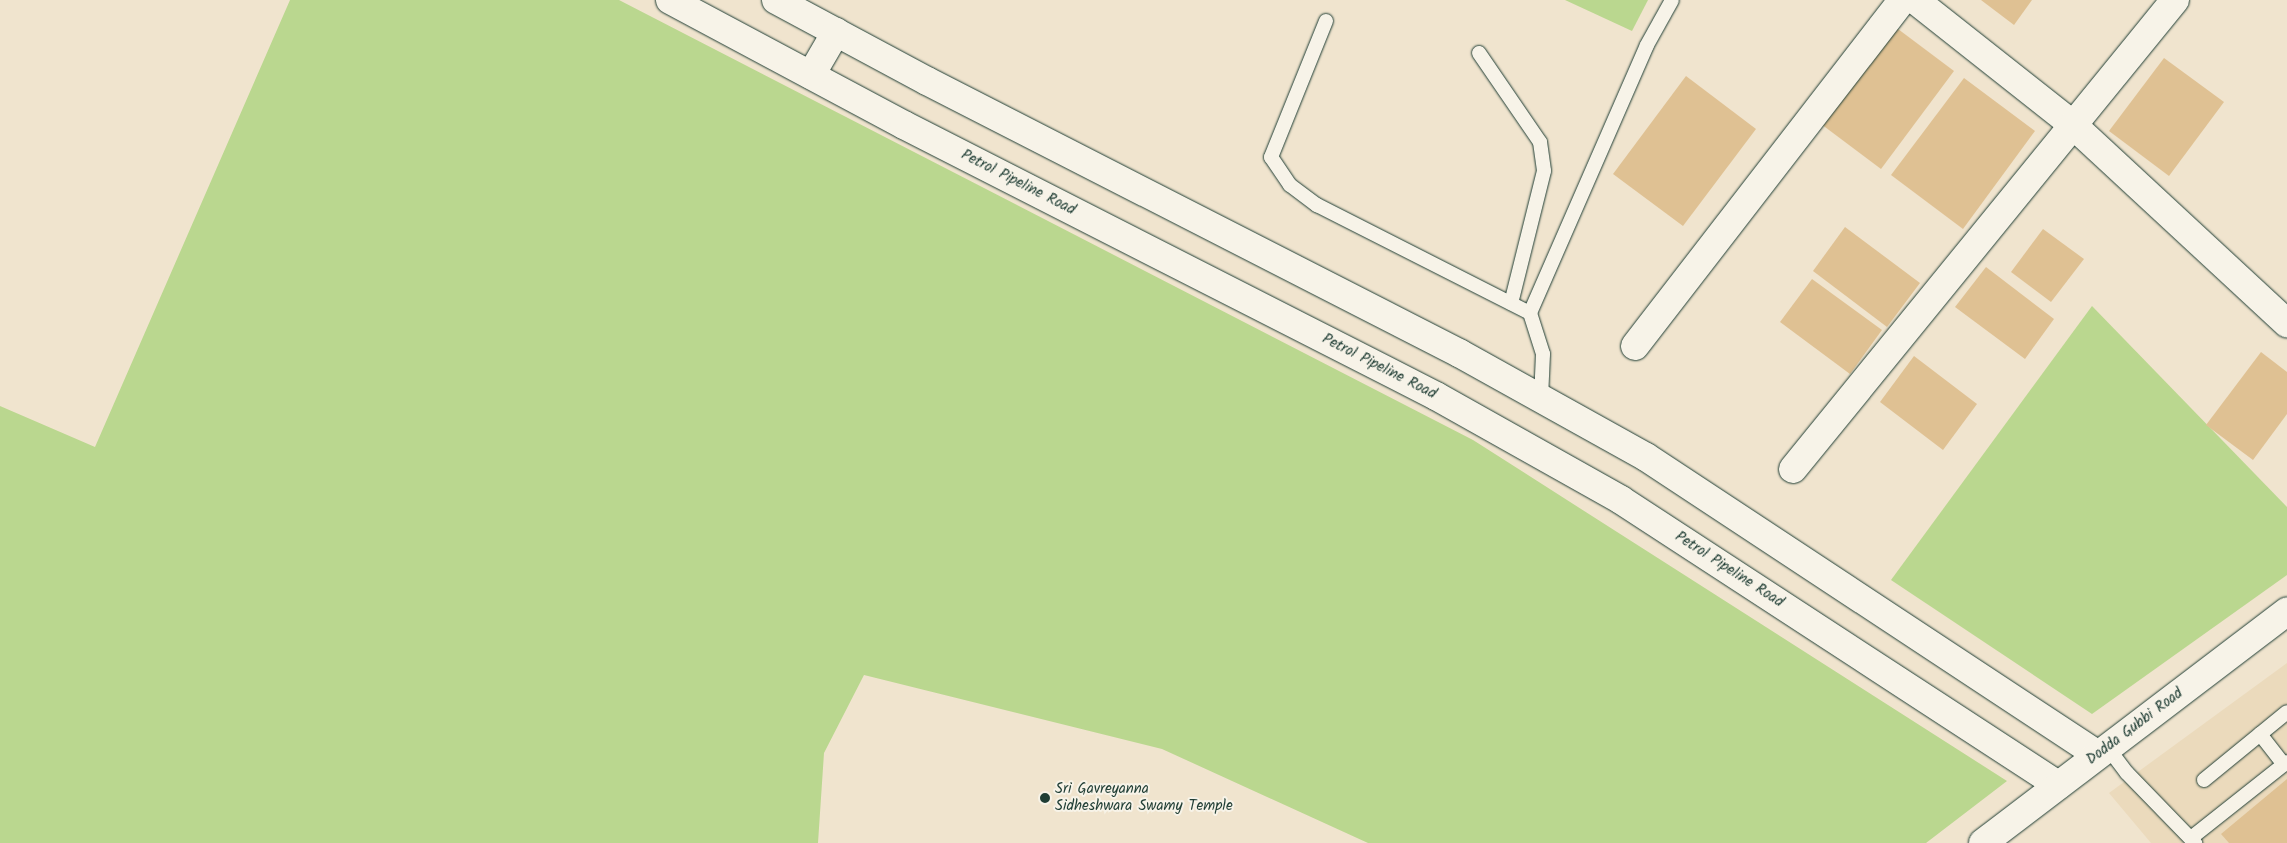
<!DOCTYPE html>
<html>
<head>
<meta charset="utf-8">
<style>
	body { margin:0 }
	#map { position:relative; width:2287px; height:843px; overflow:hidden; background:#f0e4ce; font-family:Kalam,sans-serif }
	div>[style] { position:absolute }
	.built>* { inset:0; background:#ebdabc }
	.green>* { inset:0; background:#bad78f }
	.building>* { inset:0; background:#dfc193 }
	.roads { filter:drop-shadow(0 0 1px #1f3d34) drop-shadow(0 0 1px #1f3d34) }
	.lane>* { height:14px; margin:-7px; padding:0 7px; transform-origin:7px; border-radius:7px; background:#f7f3e8 }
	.street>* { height:28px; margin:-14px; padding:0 14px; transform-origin:14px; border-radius:14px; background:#f7f3e8 }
	.secondary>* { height:28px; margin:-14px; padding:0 14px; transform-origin:14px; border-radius:14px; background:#f7f3e8 }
	.dots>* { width:14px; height:14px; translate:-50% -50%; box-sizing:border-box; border:2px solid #f7f3e8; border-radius:50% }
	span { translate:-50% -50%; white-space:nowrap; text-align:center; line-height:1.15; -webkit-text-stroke:4px #f7f3e8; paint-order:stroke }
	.street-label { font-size:15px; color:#1f3d34 }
	.poi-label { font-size:15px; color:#1f3d34 }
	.left { translate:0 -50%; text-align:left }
</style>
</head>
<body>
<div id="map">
	<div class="built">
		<i style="clip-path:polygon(2287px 663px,2287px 843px,2151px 843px,2109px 793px)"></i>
	</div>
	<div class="green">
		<i style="clip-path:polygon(290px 0,619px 0,1473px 440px,2007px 781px,1926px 843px,1368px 843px,1162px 749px,864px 675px,824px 753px,818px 843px,0 843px,0 406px,95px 447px)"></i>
		<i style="clip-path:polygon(1565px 0,1648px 0,1632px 31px)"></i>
		<i style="clip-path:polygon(2092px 306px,2287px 507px,2287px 575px,2092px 714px,1891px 580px)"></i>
	</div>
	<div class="building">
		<i style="clip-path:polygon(1981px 0,2032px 0,2014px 25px)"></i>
		<i style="clip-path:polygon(1890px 23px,1954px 71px,1881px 169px,1817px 121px)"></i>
		<i style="clip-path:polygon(2164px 58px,2224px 102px,2169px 176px,2109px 131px)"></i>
		<i style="clip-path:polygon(1686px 76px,1756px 129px,1683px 226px,1613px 174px)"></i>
		<i style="clip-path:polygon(1964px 78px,2035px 131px,1963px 229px,1891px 175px)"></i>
		<i style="clip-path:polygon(1845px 227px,1920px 283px,1887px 327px,1813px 271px)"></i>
		<i style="clip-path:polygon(2043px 229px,2084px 259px,2051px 302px,2011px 272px)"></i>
		<i style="clip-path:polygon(1986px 267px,2054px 319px,2025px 359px,1955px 307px)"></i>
		<i style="clip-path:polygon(1812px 279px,1882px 330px,1850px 374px,1780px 322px)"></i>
		<i style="clip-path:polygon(2261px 352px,2287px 372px,2287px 414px,2253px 460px,2206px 425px)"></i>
		<i style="clip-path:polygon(1914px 356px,1977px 404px,1943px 450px,1880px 402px)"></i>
		<i style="clip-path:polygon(2287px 779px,2287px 843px,2229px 843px,2221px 834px)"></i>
	</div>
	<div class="roads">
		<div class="lane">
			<i style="left:1326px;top:21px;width:147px;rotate:112deg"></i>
			<i style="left:1271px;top:157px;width:34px;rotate:56deg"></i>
			<i style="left:1290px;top:185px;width:34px;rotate:37deg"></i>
			<i style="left:1317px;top:205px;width:239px;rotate:26.9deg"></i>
			<i style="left:1530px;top:313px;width:43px;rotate:72.4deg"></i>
			<i style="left:1543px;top:354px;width:44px;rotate:92.6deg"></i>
			<i style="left:1479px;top:53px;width:108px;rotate:55.6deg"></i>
			<i style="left:1540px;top:142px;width:29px;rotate:82deg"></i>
			<i style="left:1544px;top:171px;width:136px;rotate:104deg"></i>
			<i style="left:1530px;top:313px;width:292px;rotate:-66.4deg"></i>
			<i style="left:1647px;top:45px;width:51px;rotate:-60.9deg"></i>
			<i style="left:2260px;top:734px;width:39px;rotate:52deg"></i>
			<i style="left:2108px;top:748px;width:31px;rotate:53deg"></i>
			<i style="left:2127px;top:773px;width:98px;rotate:45.8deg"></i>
			<i style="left:2204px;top:780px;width:107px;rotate:-39.3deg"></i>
			<i style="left:2191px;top:838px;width:122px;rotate:-38.4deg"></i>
		</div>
		<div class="street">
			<i style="left:1915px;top:0;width:201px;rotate:38.3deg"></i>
			<i style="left:2073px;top:125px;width:292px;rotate:42.8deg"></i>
			<i style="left:1635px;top:346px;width:437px;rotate:-52.3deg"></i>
			<i style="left:1793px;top:469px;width:605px;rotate:-50.84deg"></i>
		</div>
		<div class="secondary">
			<i style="left:670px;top:0;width:265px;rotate:28.1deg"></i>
			<i style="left:904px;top:125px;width:597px;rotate:26.99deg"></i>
			<i style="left:1436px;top:396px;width:212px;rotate:29.3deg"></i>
			<i style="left:1621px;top:500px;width:522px;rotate:33.11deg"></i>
			<i style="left:776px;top:0;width:171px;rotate:28.2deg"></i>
			<i style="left:927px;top:81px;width:598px;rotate:27.08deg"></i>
			<i style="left:1459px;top:353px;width:214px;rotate:29.1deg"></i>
			<i style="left:1646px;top:457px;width:541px;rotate:33.4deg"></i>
			<i style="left:811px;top:75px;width:50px;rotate:-59.8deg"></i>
			<i style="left:1983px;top:843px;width:382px;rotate:-37.3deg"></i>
		</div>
	</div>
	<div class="dots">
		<i style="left:1045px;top:798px;background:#1f3d34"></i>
	</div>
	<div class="street-label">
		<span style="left:1018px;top:183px;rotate:27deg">Petrol Pipeline Road</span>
		<span style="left:1379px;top:367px;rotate:27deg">Petrol Pipeline Road</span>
		<span style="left:1729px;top:570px;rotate:33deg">Petrol Pipeline Road</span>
		<span style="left:2135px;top:727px;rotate:-37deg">Dodda Gubbi Road</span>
	</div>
	<div class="poi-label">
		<span class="left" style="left:1055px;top:798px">Sri Gavreyanna<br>Sidheshwara Swamy Temple</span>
	</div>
</div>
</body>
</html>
